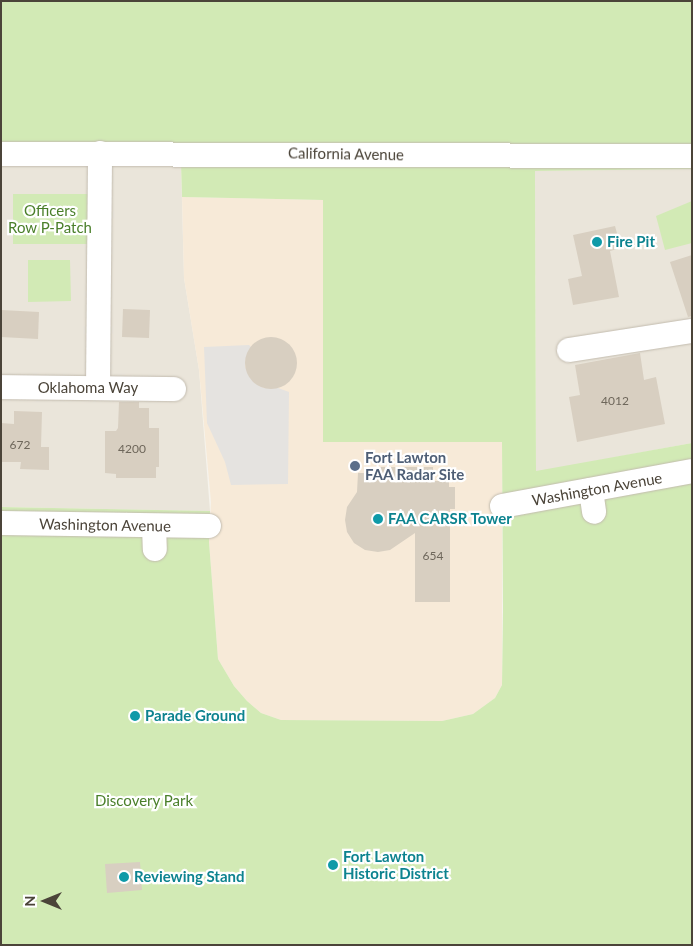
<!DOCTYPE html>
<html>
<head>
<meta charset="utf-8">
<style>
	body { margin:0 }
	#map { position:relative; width:693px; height:946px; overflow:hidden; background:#f6f3ec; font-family:Lato,sans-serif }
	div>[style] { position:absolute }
	.residential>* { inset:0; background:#eae5da }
	.commercial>* { inset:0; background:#f7ead8 }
	.green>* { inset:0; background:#d2eab5 }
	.parking>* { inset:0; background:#e5e3e0 }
	.building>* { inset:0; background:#d8cfc1 }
	.round { border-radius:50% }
	.roads { filter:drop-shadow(0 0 1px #c2bbae) drop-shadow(0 0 1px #c2bbae) }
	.minor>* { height:24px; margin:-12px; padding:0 12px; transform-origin:12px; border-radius:12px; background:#fff }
	.dots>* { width:14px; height:14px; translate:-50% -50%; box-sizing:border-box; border:2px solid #fff; border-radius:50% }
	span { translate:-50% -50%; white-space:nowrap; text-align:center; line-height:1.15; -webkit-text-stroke:4.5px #fff; paint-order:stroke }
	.number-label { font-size:12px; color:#6e675b }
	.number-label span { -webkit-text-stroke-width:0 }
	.street-label { font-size:15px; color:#4b4439 }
	.park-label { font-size:15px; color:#4a7f2a }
	.culture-label { font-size:15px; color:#0d838f; font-weight:700 }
	.left { translate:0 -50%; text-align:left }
	.service-label { font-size:15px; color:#4e5e75; font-weight:700 }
	.frame { position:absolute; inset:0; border:2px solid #4b4439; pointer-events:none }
	.north { position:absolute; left:20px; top:876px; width:50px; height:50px; -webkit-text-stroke:4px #fff; paint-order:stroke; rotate:270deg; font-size:14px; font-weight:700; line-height:20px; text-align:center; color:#4b4439 }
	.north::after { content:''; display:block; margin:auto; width:18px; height:22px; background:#4b4439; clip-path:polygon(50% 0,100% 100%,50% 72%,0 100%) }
</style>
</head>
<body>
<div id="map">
	<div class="residential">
		<i style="clip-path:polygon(1px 164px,181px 164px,184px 278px,199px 370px,210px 511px,1px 507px)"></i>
		<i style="clip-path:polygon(692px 169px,692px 443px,536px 472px,535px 171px)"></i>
	</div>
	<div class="commercial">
		<i style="clip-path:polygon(182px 197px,323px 200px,323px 442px,502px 442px,502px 685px,495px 698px,473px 714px,442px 721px,281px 720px,261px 713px,247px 701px,234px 686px,218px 659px,209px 542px,211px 502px,199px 370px,184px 278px)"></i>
	</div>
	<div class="green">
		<i style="clip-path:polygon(1px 1px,692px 1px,692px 169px,535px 171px,536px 471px,692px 443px,692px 945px,1px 945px,1px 507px,210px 511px,209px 542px,218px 659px,234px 686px,247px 701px,261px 713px,281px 720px,442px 721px,473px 714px,495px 698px,502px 685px,503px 610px,502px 442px,323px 442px,323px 200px,182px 197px,181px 164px,1px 164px)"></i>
		<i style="clip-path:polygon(13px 194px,88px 194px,88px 244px,13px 244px)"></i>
		<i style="clip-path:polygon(692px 201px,692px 243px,665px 250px,656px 216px)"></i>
		<i style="clip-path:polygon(28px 260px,70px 260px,71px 301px,28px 302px)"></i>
	</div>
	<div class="parking">
		<i style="clip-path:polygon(249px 345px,251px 347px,246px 358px,245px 367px,253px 381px,264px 388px,278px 388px,289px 392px,288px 484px,231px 485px,225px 462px,207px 423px,204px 347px)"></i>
	</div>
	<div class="building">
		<i style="clip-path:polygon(615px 226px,621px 248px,610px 251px,619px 297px,573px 305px,568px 279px,582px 276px,573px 235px)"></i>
		<i style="clip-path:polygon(692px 255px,692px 316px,688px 317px,670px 262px)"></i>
		<i style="clip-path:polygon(123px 309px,150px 310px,149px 338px,122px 337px)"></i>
		<i style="clip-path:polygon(1px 310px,39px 312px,38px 339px,1px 337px)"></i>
		<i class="round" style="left:245px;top:337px;width:52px;height:52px"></i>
		<i style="clip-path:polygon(640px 353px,644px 380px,656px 377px,665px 424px,577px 442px,569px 397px,580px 395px,575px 365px)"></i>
		<i style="clip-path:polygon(119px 402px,139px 402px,139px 408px,149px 408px,149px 428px,159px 428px,159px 467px,156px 467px,156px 478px,116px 478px,116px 474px,105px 473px,105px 431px,116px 431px,118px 428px)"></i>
		<i style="clip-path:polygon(14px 411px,42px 412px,41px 447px,49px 447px,49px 470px,20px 469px,21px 462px,1px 462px,1px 423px,14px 424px)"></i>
		<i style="clip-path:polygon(368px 467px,433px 467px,433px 481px,449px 481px,449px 487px,455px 487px,455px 509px,450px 509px,450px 602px,415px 602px,415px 533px,390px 550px,378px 552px,365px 550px,354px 543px,347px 532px,345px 520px,347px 507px,357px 492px,358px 473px,368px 473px)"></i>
		<i style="clip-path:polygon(140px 862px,142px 890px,107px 893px,105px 864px)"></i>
	</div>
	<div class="roads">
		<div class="minor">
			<i style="left:1px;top:154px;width:691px;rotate:0.17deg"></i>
			<i style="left:569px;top:350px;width:124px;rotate:-8.8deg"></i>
			<i style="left:1px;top:387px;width:173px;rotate:0.7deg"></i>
			<i style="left:98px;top:387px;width:234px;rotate:-89.5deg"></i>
			<i style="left:591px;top:490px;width:22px;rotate:82deg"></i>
			<i style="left:502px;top:506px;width:193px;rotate:-10.4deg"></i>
			<i style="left:1px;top:523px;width:208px;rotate:0.8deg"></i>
			<i style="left:154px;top:526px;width:23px;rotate:88deg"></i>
		</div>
	</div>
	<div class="dots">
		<i style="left:597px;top:242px;background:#0f9aa8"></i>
		<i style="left:355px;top:466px;background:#5c6f8a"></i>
		<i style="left:378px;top:519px;background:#0f9aa8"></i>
		<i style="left:135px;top:716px;background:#0f9aa8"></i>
		<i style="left:333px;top:865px;background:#0f9aa8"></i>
		<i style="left:124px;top:877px;background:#0f9aa8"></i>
	</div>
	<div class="number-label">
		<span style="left:615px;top:401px">4012</span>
		<span style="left:20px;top:445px">672</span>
		<span style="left:132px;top:449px">4200</span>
		<span style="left:433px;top:556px">654</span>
	</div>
	<div class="street-label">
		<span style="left:346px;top:154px;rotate:1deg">California Avenue</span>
		<span style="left:88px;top:388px">Oklahoma Way</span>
		<span style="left:597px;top:489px;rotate:-10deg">Washington Avenue</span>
		<span style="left:105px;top:525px;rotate:1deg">Washington Avenue</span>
	</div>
	<div class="park-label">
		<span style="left:50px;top:219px">Officers<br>Row P-Patch</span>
		<span style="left:144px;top:801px">Discovery Park</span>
	</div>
	<div class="culture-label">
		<span class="left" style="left:607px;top:242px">Fire Pit</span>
		<span class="left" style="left:388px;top:519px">FAA CARSR Tower</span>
		<span class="left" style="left:145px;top:716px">Parade Ground</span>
		<span class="left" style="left:343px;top:865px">Fort Lawton<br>Historic District</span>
		<span class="left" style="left:134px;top:877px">Reviewing Stand</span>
	</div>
	<div class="service-label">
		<span class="left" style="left:365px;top:466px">Fort Lawton<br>FAA Radar Site</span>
	</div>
	<div class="frame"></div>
	<div class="north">N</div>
</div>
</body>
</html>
